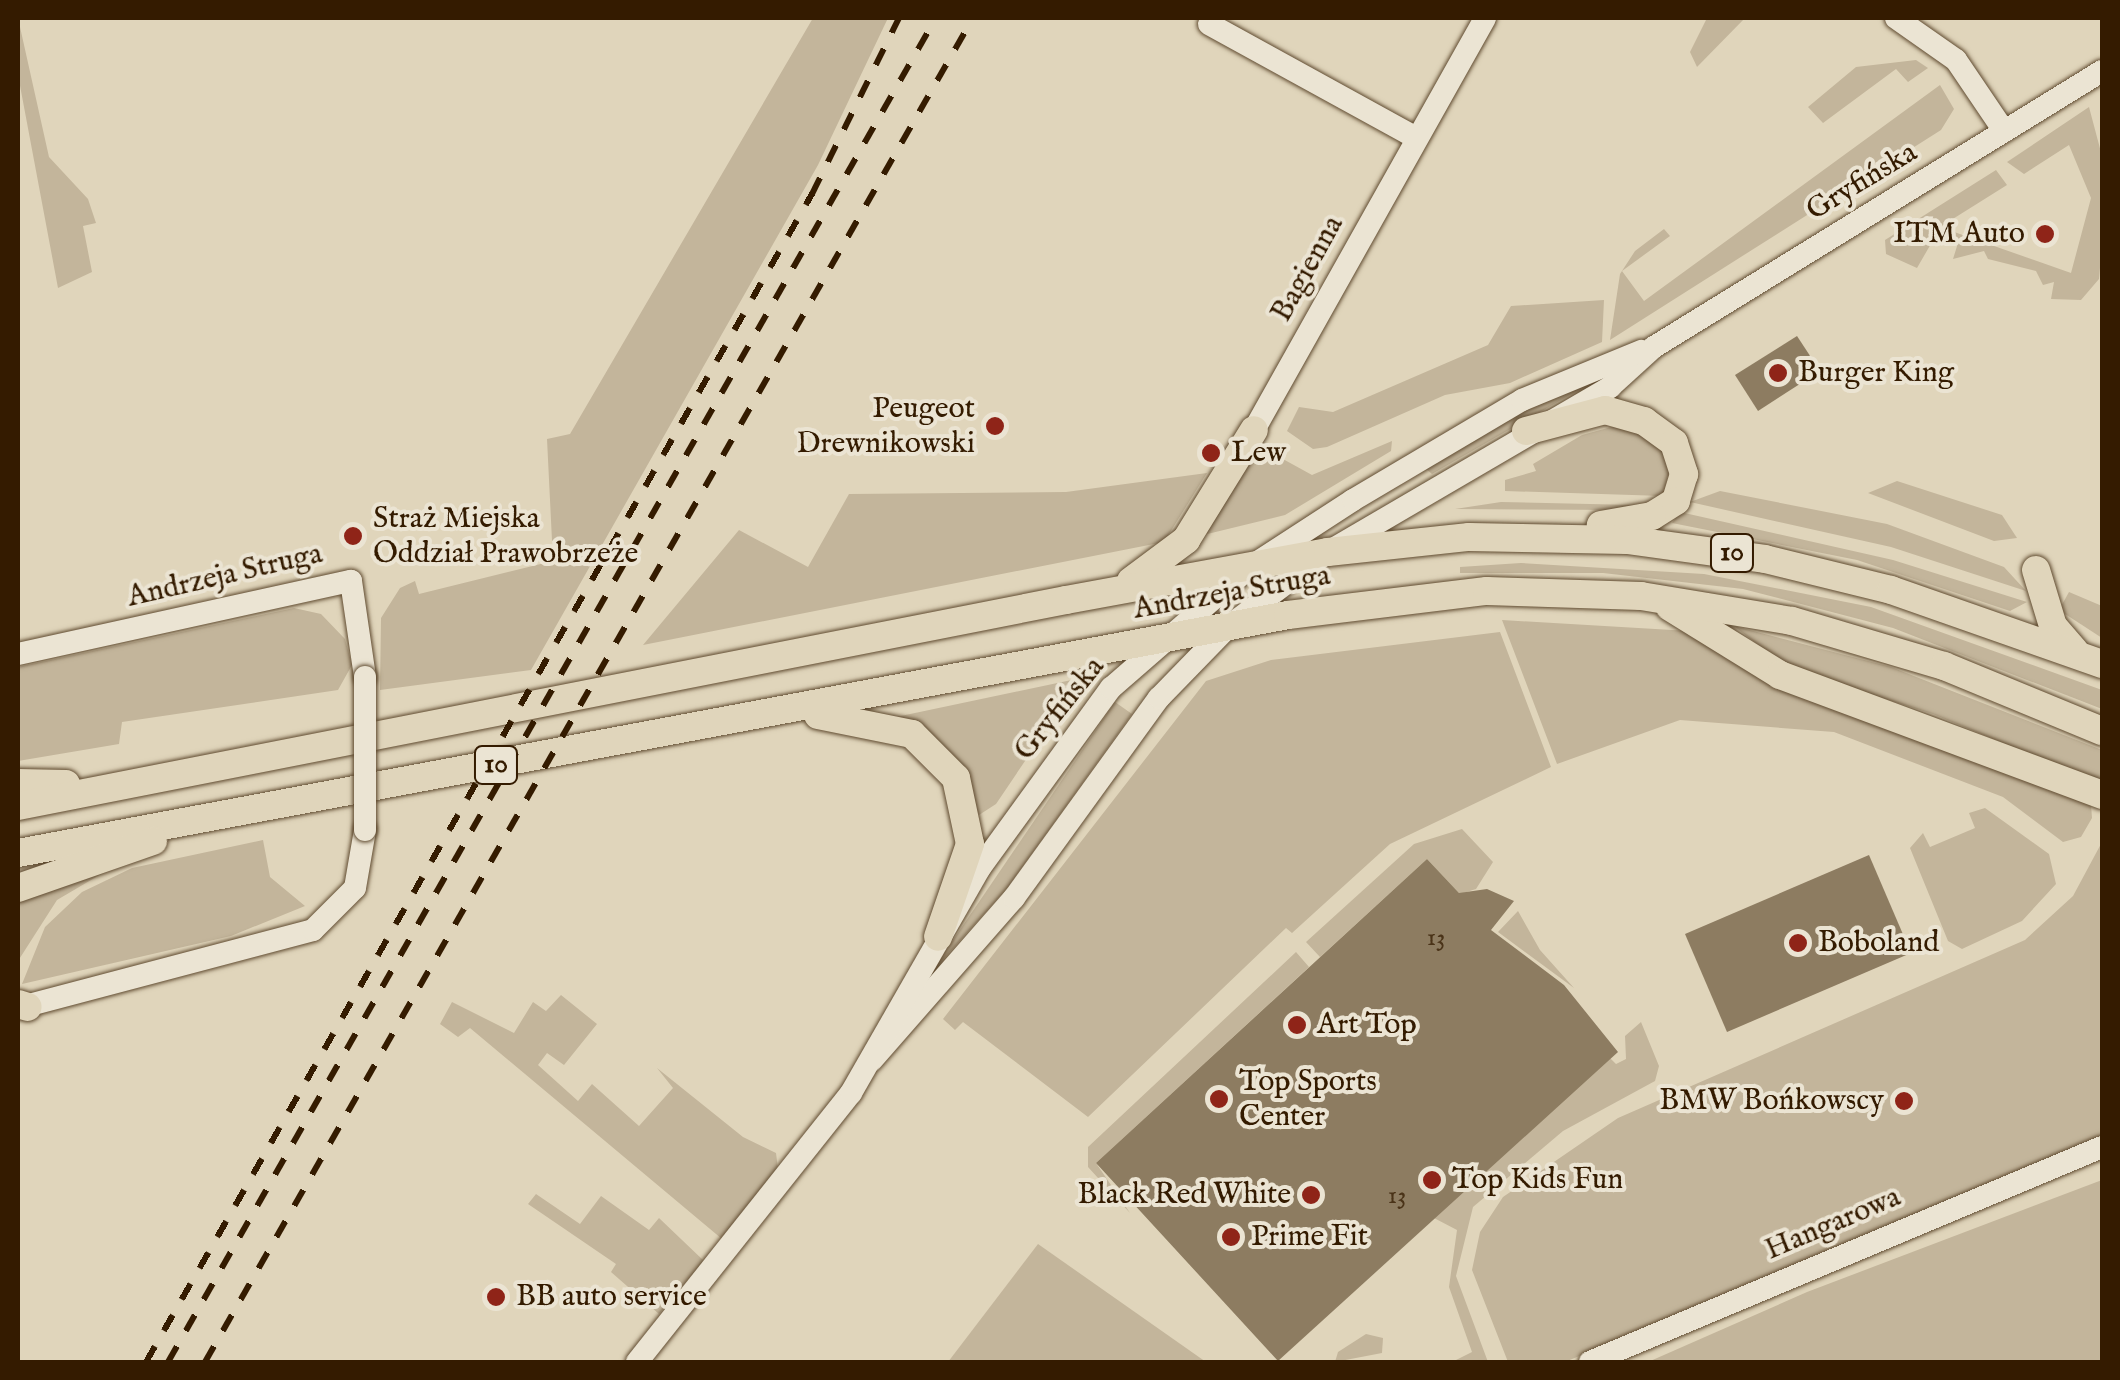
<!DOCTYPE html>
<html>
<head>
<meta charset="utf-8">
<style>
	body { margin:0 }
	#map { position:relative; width:2120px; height:1380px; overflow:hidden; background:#e0d5bb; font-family:"IM FELL English",serif }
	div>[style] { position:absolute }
	.green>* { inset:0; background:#c3b59b }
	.building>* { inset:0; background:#8d7c61 }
	.roads { filter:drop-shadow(0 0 2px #5f4a2f) drop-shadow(0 0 2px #5f4a2f) }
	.minor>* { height:22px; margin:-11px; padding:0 11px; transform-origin:11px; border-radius:11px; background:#ebe4d3 }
	.major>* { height:28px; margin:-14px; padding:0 14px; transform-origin:14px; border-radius:14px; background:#e0d5bb }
	.rail>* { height:6px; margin-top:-3px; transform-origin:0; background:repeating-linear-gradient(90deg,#341b00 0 18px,transparent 0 36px) }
	.bridges { filter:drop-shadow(0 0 2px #5f4a2f) drop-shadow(0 0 2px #5f4a2f) }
	.minor-bridge>* { height:22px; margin:-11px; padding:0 11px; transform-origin:11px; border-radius:11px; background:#ebe4d3 }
	.dots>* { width:28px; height:28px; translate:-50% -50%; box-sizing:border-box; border:5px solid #ebe4d3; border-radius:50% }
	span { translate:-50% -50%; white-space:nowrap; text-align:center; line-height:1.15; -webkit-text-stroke:8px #ebe4d3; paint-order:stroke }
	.number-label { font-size:25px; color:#4a3318 }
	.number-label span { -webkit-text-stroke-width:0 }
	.shield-label span { padding:2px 8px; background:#ebe4d3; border:2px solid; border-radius:8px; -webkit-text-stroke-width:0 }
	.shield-label { font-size:28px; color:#341b00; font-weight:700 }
	.street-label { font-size:30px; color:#341b00 }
	.poi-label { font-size:30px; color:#341b00 }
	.right { translate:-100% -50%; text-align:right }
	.left { translate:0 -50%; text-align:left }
	.frame { position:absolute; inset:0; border:20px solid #341b00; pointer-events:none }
</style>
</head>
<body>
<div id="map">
	<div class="green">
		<i style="clip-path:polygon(18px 18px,49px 157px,88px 199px,96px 223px,83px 226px,92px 272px,58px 288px,18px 75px)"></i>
		<i style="clip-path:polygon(813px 18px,888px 18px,818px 165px,531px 670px,380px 690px,381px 618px,400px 588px,415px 581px,419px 594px,553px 561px,547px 439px,570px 434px)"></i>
		<i style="clip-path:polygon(1707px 18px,1745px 18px,1697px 67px,1690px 52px)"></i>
		<i style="clip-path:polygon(1916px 60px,1928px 68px,1908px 82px,1896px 69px,1823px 123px,1808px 107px,1856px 67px)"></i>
		<i style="clip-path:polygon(1940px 85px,1954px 109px,1941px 130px,1610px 340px,1620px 274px,1635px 251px,1664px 229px,1670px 236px,1622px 271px,1644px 301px)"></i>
		<i style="clip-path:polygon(2089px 107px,2102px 156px,2102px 245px,2099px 279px,2081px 300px,2051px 299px,2054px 282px,2043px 285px,2036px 271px,1988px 259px,1984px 251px,1953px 259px,1958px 243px,1948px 239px,1932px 242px,1917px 268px,1886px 254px,1885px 240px,1996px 170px,2007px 185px,1940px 227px,2071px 273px,2091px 198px,2069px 145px,2024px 174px,2007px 162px)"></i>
		<i style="clip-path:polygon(1604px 300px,1602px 342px,1510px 383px,1445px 395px,1327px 447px,1313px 449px,1287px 431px,1299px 407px,1333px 412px,1488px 345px,1511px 306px)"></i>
		<i style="clip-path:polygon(1587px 385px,1432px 474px,1425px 468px,1522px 411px)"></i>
		<i style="clip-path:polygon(1626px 423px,1659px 441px,1671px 464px,1663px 496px,1505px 491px,1505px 480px,1536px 471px,1533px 464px,1582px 435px)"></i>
		<i style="clip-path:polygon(1392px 441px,1391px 451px,1285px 515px,1195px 537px,1248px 457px,1272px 453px,1312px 475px)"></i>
		<i style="clip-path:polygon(1207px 473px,1164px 542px,643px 645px,739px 530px,808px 567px,849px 494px,1066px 492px)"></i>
		<i style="clip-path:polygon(1897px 481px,2002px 515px,2017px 538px,1994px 541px,1868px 493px)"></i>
		<i style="clip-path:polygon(1720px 491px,1887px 524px,2004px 567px,2026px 591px,1891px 547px,1690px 502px)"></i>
		<i style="clip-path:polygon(1501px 502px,1634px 505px,1654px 504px,1629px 510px,1455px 509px)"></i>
		<i style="clip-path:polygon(1680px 512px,1893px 560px,2027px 602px,2010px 611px,1857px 560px,1672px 523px)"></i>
		<i style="clip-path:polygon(1521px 563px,1704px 574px,1871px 607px,2102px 690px,2102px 709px,1893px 628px,1743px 589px,1603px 573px,1460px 573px,1460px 567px)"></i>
		<i style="clip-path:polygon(2069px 592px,2102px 606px,2102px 638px,2059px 610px)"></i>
		<i style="clip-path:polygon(294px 608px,321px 614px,345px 639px,352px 665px,338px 690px,122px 722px,119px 744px,18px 761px,18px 667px)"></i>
		<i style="clip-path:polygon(1502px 620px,1689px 631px,2091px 805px,2092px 818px,2081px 837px,2063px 842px,2003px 797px,1834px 732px,1680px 720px,1557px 764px)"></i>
		<i style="clip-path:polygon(1734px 626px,1891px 667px,2102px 750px,2102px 784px,1933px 714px,1788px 668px)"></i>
		<i style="clip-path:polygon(1500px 632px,1551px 767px,1390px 844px,1292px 933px,1286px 928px,1088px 1117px,963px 1022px,955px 1030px,943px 1019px,1206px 681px,1271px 660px)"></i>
		<i style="clip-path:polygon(1081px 678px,996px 804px,979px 815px,953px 755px,896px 717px)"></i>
		<i style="clip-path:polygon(1115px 702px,1132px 714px,1007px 888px,930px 974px)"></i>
		<i style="clip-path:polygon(1985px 808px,2049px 854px,2056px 884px,2022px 921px,1962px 949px,1948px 941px,1910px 848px,1923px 833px,1930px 847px,1975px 828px,1969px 813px)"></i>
		<i style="clip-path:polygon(1462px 829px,1493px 862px,1476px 889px,1460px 894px,1427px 859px,1320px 957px,1306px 942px,1414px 844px)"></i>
		<i style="clip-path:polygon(263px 840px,270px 877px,305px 906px,231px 936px,22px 984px,45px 927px,82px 892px,132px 868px)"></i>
		<i style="clip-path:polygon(2102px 842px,2102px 1136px,1565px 1362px,1508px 1362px,1472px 1270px,1480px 1232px,1503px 1197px,1618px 1118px,2025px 940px,2073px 896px)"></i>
		<i style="clip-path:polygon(108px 870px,57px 900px,18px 961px,18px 899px)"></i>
		<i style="clip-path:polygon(1518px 911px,1540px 950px,1574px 988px,1498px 932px)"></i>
		<i style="clip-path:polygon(1296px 952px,1309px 967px,1096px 1163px,1130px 1213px,1088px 1167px,1088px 1147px)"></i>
		<i style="clip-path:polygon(561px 995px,597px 1024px,564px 1065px,547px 1053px,538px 1065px,578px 1101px,592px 1084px,639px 1126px,673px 1088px,657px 1068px,743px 1137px,776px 1153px,778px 1169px,722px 1239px,470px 1028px,458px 1037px,440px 1024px,452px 1002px,514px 1033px,533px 1002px,546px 1011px)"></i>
		<i style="clip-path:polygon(1641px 1022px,1659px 1066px,1655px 1081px,1563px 1131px,1473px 1207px,1456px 1276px,1488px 1362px,1452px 1362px,1472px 1352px,1449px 1287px,1457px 1230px,1434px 1218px,1609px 1057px,1616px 1064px,1626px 1059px,1625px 1036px)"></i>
		<i style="clip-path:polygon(2102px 1180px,2102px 1362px,1648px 1362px,1807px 1292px)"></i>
		<i style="clip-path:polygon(536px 1194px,580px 1224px,601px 1196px,649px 1230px,659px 1218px,704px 1261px,659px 1314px,611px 1272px,616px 1264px,528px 1204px)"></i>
		<i style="clip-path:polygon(1038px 1244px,1206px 1362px,948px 1362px)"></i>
		<i style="clip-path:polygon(1366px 1334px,1383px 1338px,1382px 1353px,1335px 1362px,1338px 1352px)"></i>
	</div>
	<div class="building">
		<i style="clip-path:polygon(1797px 336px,1820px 371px,1758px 411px,1735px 375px)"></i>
		<i style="clip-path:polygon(1869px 855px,1911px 953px,1727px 1032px,1685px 934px)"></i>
		<i style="clip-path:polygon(1427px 859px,1459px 893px,1487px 889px,1514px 901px,1491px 930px,1564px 985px,1618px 1052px,1278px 1361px,1096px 1163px)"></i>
	</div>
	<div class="roads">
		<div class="minor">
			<i style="left:1896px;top:18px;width:73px;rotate:35deg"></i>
			<i style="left:1956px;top:60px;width:86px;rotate:55.9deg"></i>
			<i style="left:1209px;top:24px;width:236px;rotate:28.8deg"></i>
			<i style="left:1254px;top:430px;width:472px;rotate:-60.7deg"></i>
			<i style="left:18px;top:654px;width:341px;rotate:-12.4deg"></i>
			<i style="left:351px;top:581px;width:97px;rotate:81.7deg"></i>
			<i style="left:18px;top:1008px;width:305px;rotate:-14.8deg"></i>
			<i style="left:313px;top:930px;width:59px;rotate:-45deg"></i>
			<i style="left:355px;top:888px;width:59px;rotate:-80.2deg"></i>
			<i style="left:872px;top:1060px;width:215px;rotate:-48.8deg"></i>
			<i style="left:1014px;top:898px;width:247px;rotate:-54.1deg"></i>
			<i style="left:1159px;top:698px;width:100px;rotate:-45.8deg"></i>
			<i style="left:1229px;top:626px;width:124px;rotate:-36.8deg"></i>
			<i style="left:1328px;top:552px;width:327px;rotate:-30.3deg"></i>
			<i style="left:1610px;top:387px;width:59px;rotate:-42.3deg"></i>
			<i style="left:1654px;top:347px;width:526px;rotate:-31.64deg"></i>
			<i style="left:637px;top:1362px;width:344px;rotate:-51.5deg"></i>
			<i style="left:851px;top:1093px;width:259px;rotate:-60.2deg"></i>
			<i style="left:980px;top:868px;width:223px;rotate:-54deg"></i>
			<i style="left:1111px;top:688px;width:184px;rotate:-41deg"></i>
			<i style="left:1250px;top:567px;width:123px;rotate:-33deg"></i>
			<i style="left:1353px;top:500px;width:196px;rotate:-30.6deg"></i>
			<i style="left:1522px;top:400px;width:129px;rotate:-22.4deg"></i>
			<i style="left:1590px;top:1362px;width:555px;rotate:-22.78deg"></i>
		</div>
		<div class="major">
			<i style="left:1526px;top:431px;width:82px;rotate:-14.9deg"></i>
			<i style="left:1605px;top:410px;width:41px;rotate:15.8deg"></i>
			<i style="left:1644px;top:421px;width:37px;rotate:36deg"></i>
			<i style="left:1674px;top:443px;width:33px;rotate:72deg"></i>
			<i style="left:1684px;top:474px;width:28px;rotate:107deg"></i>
			<i style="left:1676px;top:501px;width:28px;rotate:148deg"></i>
			<i style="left:1652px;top:516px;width:52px;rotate:170deg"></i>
			<i style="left:2036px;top:570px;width:59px;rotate:73.1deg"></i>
			<i style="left:2053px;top:626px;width:33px;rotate:49deg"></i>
			<i style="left:1131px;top:581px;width:69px;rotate:-36.7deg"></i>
			<i style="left:1186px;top:540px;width:129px;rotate:-58.3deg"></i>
			<i style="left:1670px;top:607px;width:129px;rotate:31.7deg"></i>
			<i style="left:1780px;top:675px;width:344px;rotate:20.4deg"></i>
			<i style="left:818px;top:715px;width:96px;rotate:11.4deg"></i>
			<i style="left:912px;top:734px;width:62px;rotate:45deg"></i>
			<i style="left:956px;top:778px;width:67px;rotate:78deg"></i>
			<i style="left:970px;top:844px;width:98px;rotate:109deg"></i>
			<i style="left:18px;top:783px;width:48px;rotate:1.2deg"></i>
			<i style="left:18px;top:806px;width:1068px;rotate:-11.12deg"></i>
			<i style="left:1066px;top:600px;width:266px;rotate:-10.4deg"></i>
			<i style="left:1328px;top:552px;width:142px;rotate:-6.1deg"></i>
			<i style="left:1469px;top:537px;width:158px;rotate:1.1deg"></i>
			<i style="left:1627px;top:540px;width:139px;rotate:7.8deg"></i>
			<i style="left:1765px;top:559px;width:130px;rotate:13.8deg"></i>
			<i style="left:1891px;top:590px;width:224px;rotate:19.3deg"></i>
			<i style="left:18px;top:853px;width:1292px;rotate:-10.61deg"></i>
			<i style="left:1288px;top:615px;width:200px;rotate:-6.9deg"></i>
			<i style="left:1487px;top:591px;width:154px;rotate:1.9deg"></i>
			<i style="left:1641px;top:596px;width:153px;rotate:9.4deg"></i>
			<i style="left:1792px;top:621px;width:159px;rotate:16.5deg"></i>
			<i style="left:1944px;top:666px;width:171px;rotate:22.4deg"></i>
			<i style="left:18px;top:888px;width:143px;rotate:-19.2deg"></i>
			<i style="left:18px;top:1004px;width:10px;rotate:17deg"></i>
		</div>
	</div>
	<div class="rail">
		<i style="left:146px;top:1362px;width:1345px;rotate:-60.31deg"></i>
		<i style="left:812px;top:194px;width:196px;rotate:-63.7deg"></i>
		<i style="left:168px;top:1362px;width:1548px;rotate:-60.26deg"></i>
		<i style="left:205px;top:1362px;width:1548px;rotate:-60.26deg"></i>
	</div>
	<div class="bridges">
		<div class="minor-bridge">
			<i style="left:365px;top:830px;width:153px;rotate:-90deg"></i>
		</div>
	</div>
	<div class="dots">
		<i style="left:2045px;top:234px;background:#8f2418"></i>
		<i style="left:1778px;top:373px;background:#8f2418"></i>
		<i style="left:995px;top:426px;background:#8f2418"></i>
		<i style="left:1211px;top:453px;background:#8f2418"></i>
		<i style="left:353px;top:536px;background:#8f2418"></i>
		<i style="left:1798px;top:943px;background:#8f2418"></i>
		<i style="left:1297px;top:1025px;background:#8f2418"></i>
		<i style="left:1219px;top:1099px;background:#8f2418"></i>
		<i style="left:1904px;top:1101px;background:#8f2418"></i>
		<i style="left:1432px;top:1180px;background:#8f2418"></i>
		<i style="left:1311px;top:1195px;background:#8f2418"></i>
		<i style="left:1231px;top:1237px;background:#8f2418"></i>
		<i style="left:496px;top:1297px;background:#8f2418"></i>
	</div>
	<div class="number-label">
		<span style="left:1436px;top:938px">13</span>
		<span style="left:1397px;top:1196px">13</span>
	</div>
	<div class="shield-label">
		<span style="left:1732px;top:553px">10</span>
		<span style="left:496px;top:765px">10</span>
	</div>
	<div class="street-label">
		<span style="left:1862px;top:182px;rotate:-31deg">Gryfińska</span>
		<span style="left:1308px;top:269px;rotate:-61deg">Bagienna</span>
		<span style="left:225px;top:576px;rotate:-13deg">Andrzeja Struga</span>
		<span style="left:1232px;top:593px;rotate:-10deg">Andrzeja Struga</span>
		<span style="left:1060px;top:709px;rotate:-51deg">Gryfińska</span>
		<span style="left:1833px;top:1224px;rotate:-23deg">Hangarowa</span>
	</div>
	<div class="poi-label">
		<span class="right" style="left:2025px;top:234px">ITM Auto</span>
		<span class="left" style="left:1798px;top:373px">Burger King</span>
		<span class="right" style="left:975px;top:426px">Peugeot<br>Drewnikowski</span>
		<span class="left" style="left:1231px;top:453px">Lew</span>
		<span class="left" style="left:373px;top:536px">Straż Miejska<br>Oddział Prawobrzeże</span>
		<span class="left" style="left:1818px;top:943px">Boboland</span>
		<span class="left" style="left:1317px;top:1025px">Art Top</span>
		<span class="left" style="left:1239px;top:1099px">Top Sports<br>Center</span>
		<span class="right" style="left:1884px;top:1101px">BMW Bońkowscy</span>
		<span class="left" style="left:1452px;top:1180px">Top Kids Fun</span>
		<span class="right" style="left:1291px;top:1195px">Black Red White</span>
		<span class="left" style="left:1251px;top:1237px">Prime Fit</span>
		<span class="left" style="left:516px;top:1297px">BB auto service</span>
	</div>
	<div class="frame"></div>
</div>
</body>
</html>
